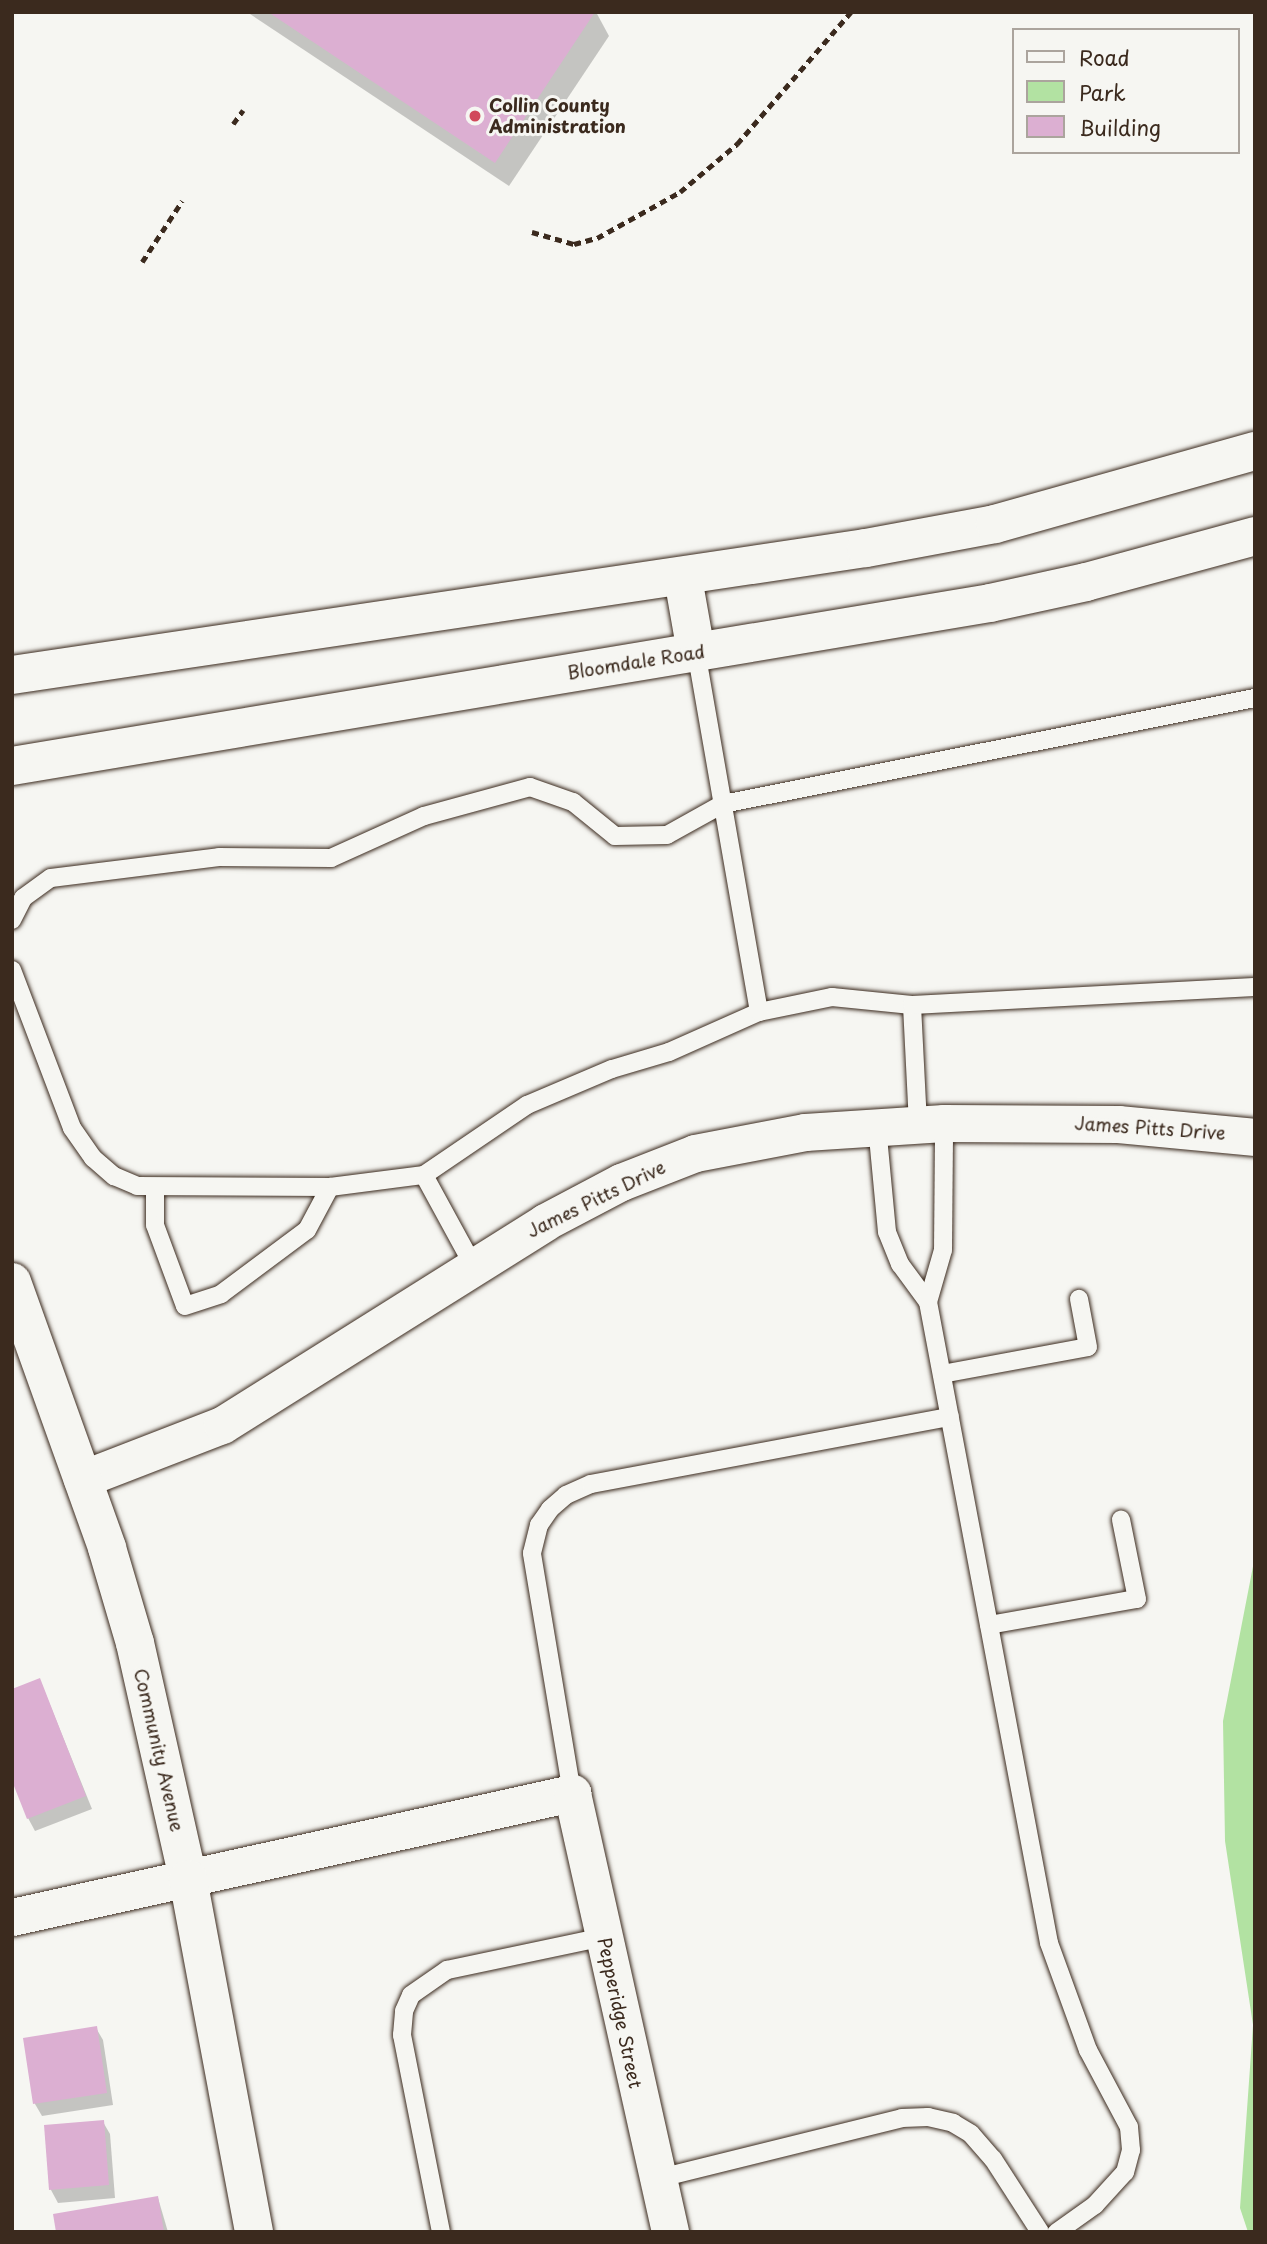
<!DOCTYPE html>
<html>
<head>
<meta charset="utf-8">
<style>
	body { margin:0 }
	#map { position:relative; width:1267px; height:2244px; overflow:hidden; background:#f6f6f2; font-family:"Playpen Sans",sans-serif }
	div>[style] { position:absolute }
	.green>* { inset:0; background:#b2e2a2 }
	.shadow>* { inset:0; background:#0003 }
	.building>* { inset:0; background:#dcafd2 }
	.path>* { height:4.5px; margin-top:-2.25px; transform-origin:0; background:repeating-linear-gradient(90deg,#3b2a1e 0 7px,transparent 0 12px) }
	.roads { filter:drop-shadow(0 0 2px #3b2a1e) drop-shadow(0 0 2px #3b2a1e) }
	.service>* { height:18px; margin:-9px; padding:0 9px; transform-origin:9px; border-radius:9px; background:#f6f6f2 }
	.minor>* { height:37px; margin:-18.5px; padding:0 18.5px; transform-origin:18.5px; border-radius:18.5px; background:#f6f6f2 }
	.tertiary>* { height:38px; margin:-19px; padding:0 19px; transform-origin:19px; border-radius:19px; background:#f6f6f2 }
	.dots>* { width:19px; height:19px; translate:-50% -50%; box-sizing:border-box; border:4px solid #f6f6f2; border-radius:50% }
	span { translate:-50% -50%; white-space:nowrap; text-align:center; line-height:1.15; -webkit-text-stroke:6px #f6f6f2; paint-order:stroke }
	.poi-label { font-size:18px; color:#3b2a1e; font-weight:700 }
	.left { translate:0 -50%; text-align:left }
	.street-label { font-size:18px; color:#3b2a1e }
	.frame { position:absolute; inset:0; border:14px solid #3b2a1e; pointer-events:none }
	.legend { position:absolute; left:1012px; top:28px; width:228px; height:126px; box-sizing:border-box; background:#f6f6f2; border:2px solid #aba49d; margin:0; padding:9px 12px; list-style:none; font-size:21px; color:#3b2a1e }
	.legend li { display:flex; align-items:center; gap:14px; height:35px }
	.legend b { width:35px; border:2px solid #aba49d }
</style>
</head>
<body>
<div id="map">
	<div class="green">
		<i style="clip-path:polygon(1255px 1556px,1255px 2232px,1248px 2232px,1240px 2208px,1253px 2025px,1225px 1841px,1223px 1721px)"></i>
	</div>
	<div class="shadow">
		<i style="clip-path:polygon(247px 12px,596px 12px,609px 36px,509px 186px)"></i>
		<i style="clip-path:polygon(40px 1680px,92px 1809px,35px 1831px,28px 1818px)"></i>
		<i style="clip-path:polygon(96px 2028px,103px 2040px,113px 2105px,42px 2116px,35px 2104px,25px 2040px)"></i>
		<i style="clip-path:polygon(103px 2122px,110px 2134px,115px 2198px,58px 2203px,51px 2190px,46px 2127px)"></i>
		<i style="clip-path:polygon(158px 2198px,168px 2232px,57px 2232px)"></i>
	</div>
	<div class="building">
		<i style="clip-path:polygon(268px 12px,595px 12px,495px 163px)"></i>
		<i style="clip-path:polygon(40px 1678px,86px 1796px,27px 1819px,12px 1781px,12px 1689px)"></i>
		<i style="clip-path:polygon(97px 2026px,107px 2093px,33px 2104px,23px 2038px)"></i>
		<i style="clip-path:polygon(104px 2120px,109px 2185px,49px 2190px,44px 2125px)"></i>
		<i style="clip-path:polygon(158px 2196px,164px 2232px,56px 2232px,53px 2214px)"></i>
	</div>
	<div class="path">
		<i style="left:233px;top:124px;width:17px;rotate:-54deg"></i>
		<i style="left:532px;top:232px;width:44px;rotate:15.9deg"></i>
		<i style="left:574px;top:244px;width:24px;rotate:-15deg"></i>
		<i style="left:597px;top:238px;width:95px;rotate:-29deg"></i>
		<i style="left:680px;top:192px;width:75px;rotate:-40.1deg"></i>
		<i style="left:737px;top:144px;width:174px;rotate:-49.2deg"></i>
		<i style="left:142px;top:262px;width:73px;rotate:-56.7deg"></i>
	</div>
	<div class="roads">
		<div class="service">
			<i style="left:12px;top:920px;width:25px;rotate:-63deg"></i>
			<i style="left:23px;top:898px;width:34px;rotate:-36deg"></i>
			<i style="left:51px;top:878px;width:169px;rotate:-7.1deg"></i>
			<i style="left:219px;top:857px;width:112px;rotate:0.5deg"></i>
			<i style="left:331px;top:858px;width:102px;rotate:-24.3deg"></i>
			<i style="left:424px;top:816px;width:110px;rotate:-15.3deg"></i>
			<i style="left:530px;top:787px;width:46px;rotate:19.2deg"></i>
			<i style="left:573px;top:802px;width:54px;rotate:39deg"></i>
			<i style="left:615px;top:836px;width:52px;rotate:-1.1deg"></i>
			<i style="left:667px;top:835px;width:64px;rotate:-29deg"></i>
			<i style="left:723px;top:804px;width:542px;rotate:-11.27deg"></i>
			<i style="left:12px;top:970px;width:169px;rotate:69.2deg"></i>
			<i style="left:72px;top:1128px;width:37px;rotate:55deg"></i>
			<i style="left:93px;top:1158px;width:28px;rotate:41deg"></i>
			<i style="left:114px;top:1176px;width:25px;rotate:23deg"></i>
			<i style="left:137px;top:1186px;width:193px;rotate:0.3deg"></i>
			<i style="left:330px;top:1187px;width:95px;rotate:-7.3deg"></i>
			<i style="left:759px;top:1012px;width:75px;rotate:-11.6deg"></i>
			<i style="left:832px;top:997px;width:80px;rotate:5.7deg"></i>
			<i style="left:918px;top:1124px;width:119px;rotate:-92.9deg"></i>
			<i style="left:912px;top:1005px;width:343px;rotate:-3deg"></i>
			<i style="left:877px;top:1126px;width:106px;rotate:84.6deg"></i>
			<i style="left:887px;top:1232px;width:35px;rotate:68deg"></i>
			<i style="left:900px;top:1264px;width:47px;rotate:53.6deg"></i>
			<i style="left:928px;top:1302px;width:652px;rotate:79.31deg"></i>
			<i style="left:1049px;top:1943px;width:114px;rotate:70deg"></i>
			<i style="left:1088px;top:2050px;width:87px;rotate:62deg"></i>
			<i style="left:1129px;top:2127px;width:23px;rotate:85deg"></i>
			<i style="left:1131px;top:2150px;width:23px;rotate:105deg"></i>
			<i style="left:1125px;top:2172px;width:45px;rotate:132.3deg"></i>
			<i style="left:1095px;top:2205px;width:47px;rotate:144.6deg"></i>
			<i style="left:155px;top:1187px;width:38px;rotate:90deg"></i>
			<i style="left:155px;top:1225px;width:86px;rotate:69.7deg"></i>
			<i style="left:185px;top:1306px;width:38px;rotate:-18deg"></i>
			<i style="left:221px;top:1294px;width:107px;rotate:-36.7deg"></i>
			<i style="left:307px;top:1230px;width:49px;rotate:-61.9deg"></i>
			<i style="left:473px;top:1265px;width:102px;rotate:-118.6deg"></i>
			<i style="left:424px;top:1175px;width:125px;rotate:-34.2deg"></i>
			<i style="left:527px;top:1105px;width:92px;rotate:-23deg"></i>
			<i style="left:612px;top:1069px;width:59px;rotate:-16.6deg"></i>
			<i style="left:669px;top:1052px;width:98px;rotate:-24deg"></i>
			<i style="left:759px;top:1012px;width:365px;rotate:-99.9deg"></i>
			<i style="left:928px;top:1302px;width:54px;rotate:-73.9deg"></i>
			<i style="left:943px;top:1250px;width:127px;rotate:-89.5deg"></i>
			<i style="left:942px;top:1374px;width:148px;rotate:-10.5deg"></i>
			<i style="left:1088px;top:1347px;width:49px;rotate:-100.6deg"></i>
			<i style="left:989px;top:1625px;width:150px;rotate:-10deg"></i>
			<i style="left:1137px;top:1599px;width:81px;rotate:-101.4deg"></i>
			<i style="left:572px;top:1793px;width:243px;rotate:-99.5deg"></i>
			<i style="left:532px;top:1553px;width:29px;rotate:-76deg"></i>
			<i style="left:539px;top:1525px;width:19px;rotate:-55deg"></i>
			<i style="left:550px;top:1509px;width:21px;rotate:-41deg"></i>
			<i style="left:566px;top:1495px;width:27px;rotate:-24deg"></i>
			<i style="left:591px;top:1484px;width:365px;rotate:-10.6deg"></i>
			<i style="left:656px;top:2179px;width:253px;rotate:-13.9deg"></i>
			<i style="left:902px;top:2118px;width:26px;rotate:-2deg"></i>
			<i style="left:928px;top:2117px;width:26px;rotate:13deg"></i>
			<i style="left:953px;top:2123px;width:21px;rotate:31deg"></i>
			<i style="left:971px;top:2134px;width:33px;rotate:49deg"></i>
			<i style="left:993px;top:2159px;width:87px;rotate:57.2deg"></i>
			<i style="left:441px;top:2232px;width:201px;rotate:-101.2deg"></i>
			<i style="left:402px;top:2035px;width:24px;rotate:-85deg"></i>
			<i style="left:404px;top:2011px;width:17px;rotate:-66deg"></i>
			<i style="left:411px;top:1995px;width:44px;rotate:-34.8deg"></i>
			<i style="left:447px;top:1970px;width:159px;rotate:-11.9deg"></i>
		</div>
		<div class="minor">
			<i style="left:82px;top:1479px;width:150px;rotate:-21.1deg"></i>
			<i style="left:222px;top:1425px;width:381px;rotate:-32.1deg"></i>
			<i style="left:545px;top:1222px;width:86px;rotate:-27.8deg"></i>
			<i style="left:621px;top:1182px;width:79px;rotate:-21.4deg"></i>
			<i style="left:695px;top:1153px;width:112px;rotate:-10.8deg"></i>
			<i style="left:805px;top:1132px;width:139px;rotate:-3.7deg"></i>
			<i style="left:944px;top:1123px;width:174px;rotate:0.3deg"></i>
			<i style="left:1118px;top:1124px;width:138px;rotate:5.4deg"></i>
			<i style="left:12px;top:1917px;width:574px;rotate:-12.49deg"></i>
			<i style="left:572px;top:1793px;width:450px;rotate:77.4deg"></i>
		</div>
		<div class="tertiary">
			<i style="left:683px;top:578px;width:75px;rotate:80deg"></i>
			<i style="left:12px;top:675px;width:863px;rotate:-8.46deg"></i>
			<i style="left:866px;top:548px;width:131px;rotate:-10.5deg"></i>
			<i style="left:995px;top:524px;width:270px;rotate:-15.7deg"></i>
			<i style="left:12px;top:766px;width:991px;rotate:-9.46deg"></i>
			<i style="left:990px;top:603px;width:98px;rotate:-12.3deg"></i>
			<i style="left:1086px;top:582px;width:175px;rotate:-15.2deg"></i>
			<i style="left:12px;top:1282px;width:282px;rotate:70.3deg"></i>
			<i style="left:107px;top:1548px;width:99px;rotate:73.6deg"></i>
			<i style="left:135px;top:1643px;width:242px;rotate:77.3deg"></i>
			<i style="left:188px;top:1879px;width:359px;rotate:79.4deg"></i>
		</div>
	</div>
	<div class="dots">
		<i style="left:475px;top:116px;background:#d1495b"></i>
	</div>
	<div class="poi-label">
		<span class="left" style="left:489px;top:116px">Collin County<br>Administration</span>
	</div>
	<div class="street-label">
		<span style="left:636px;top:662px;rotate:-9deg">Bloomdale Road</span>
		<span style="left:1150px;top:1128px;rotate:4deg">James Pitts Drive</span>
		<span style="left:596px;top:1199px;rotate:-26deg">James Pitts Drive</span>
		<span style="left:159px;top:1750px;rotate:77deg">Community Avenue</span>
		<span style="left:620px;top:2013px;rotate:78deg">Pepperidge Street</span>
	</div>
	<div class="frame"></div>
	<ul class="legend">
	<li><b style="height:9px;background:#f6f6f2"></b>Road</li>
	<li><b style="height:19px;background:#b2e2a2"></b>Park</li>
	<li><b style="height:19px;background:#dcafd2"></b>Building</li>
	</ul>
</div>
</body>
</html>
